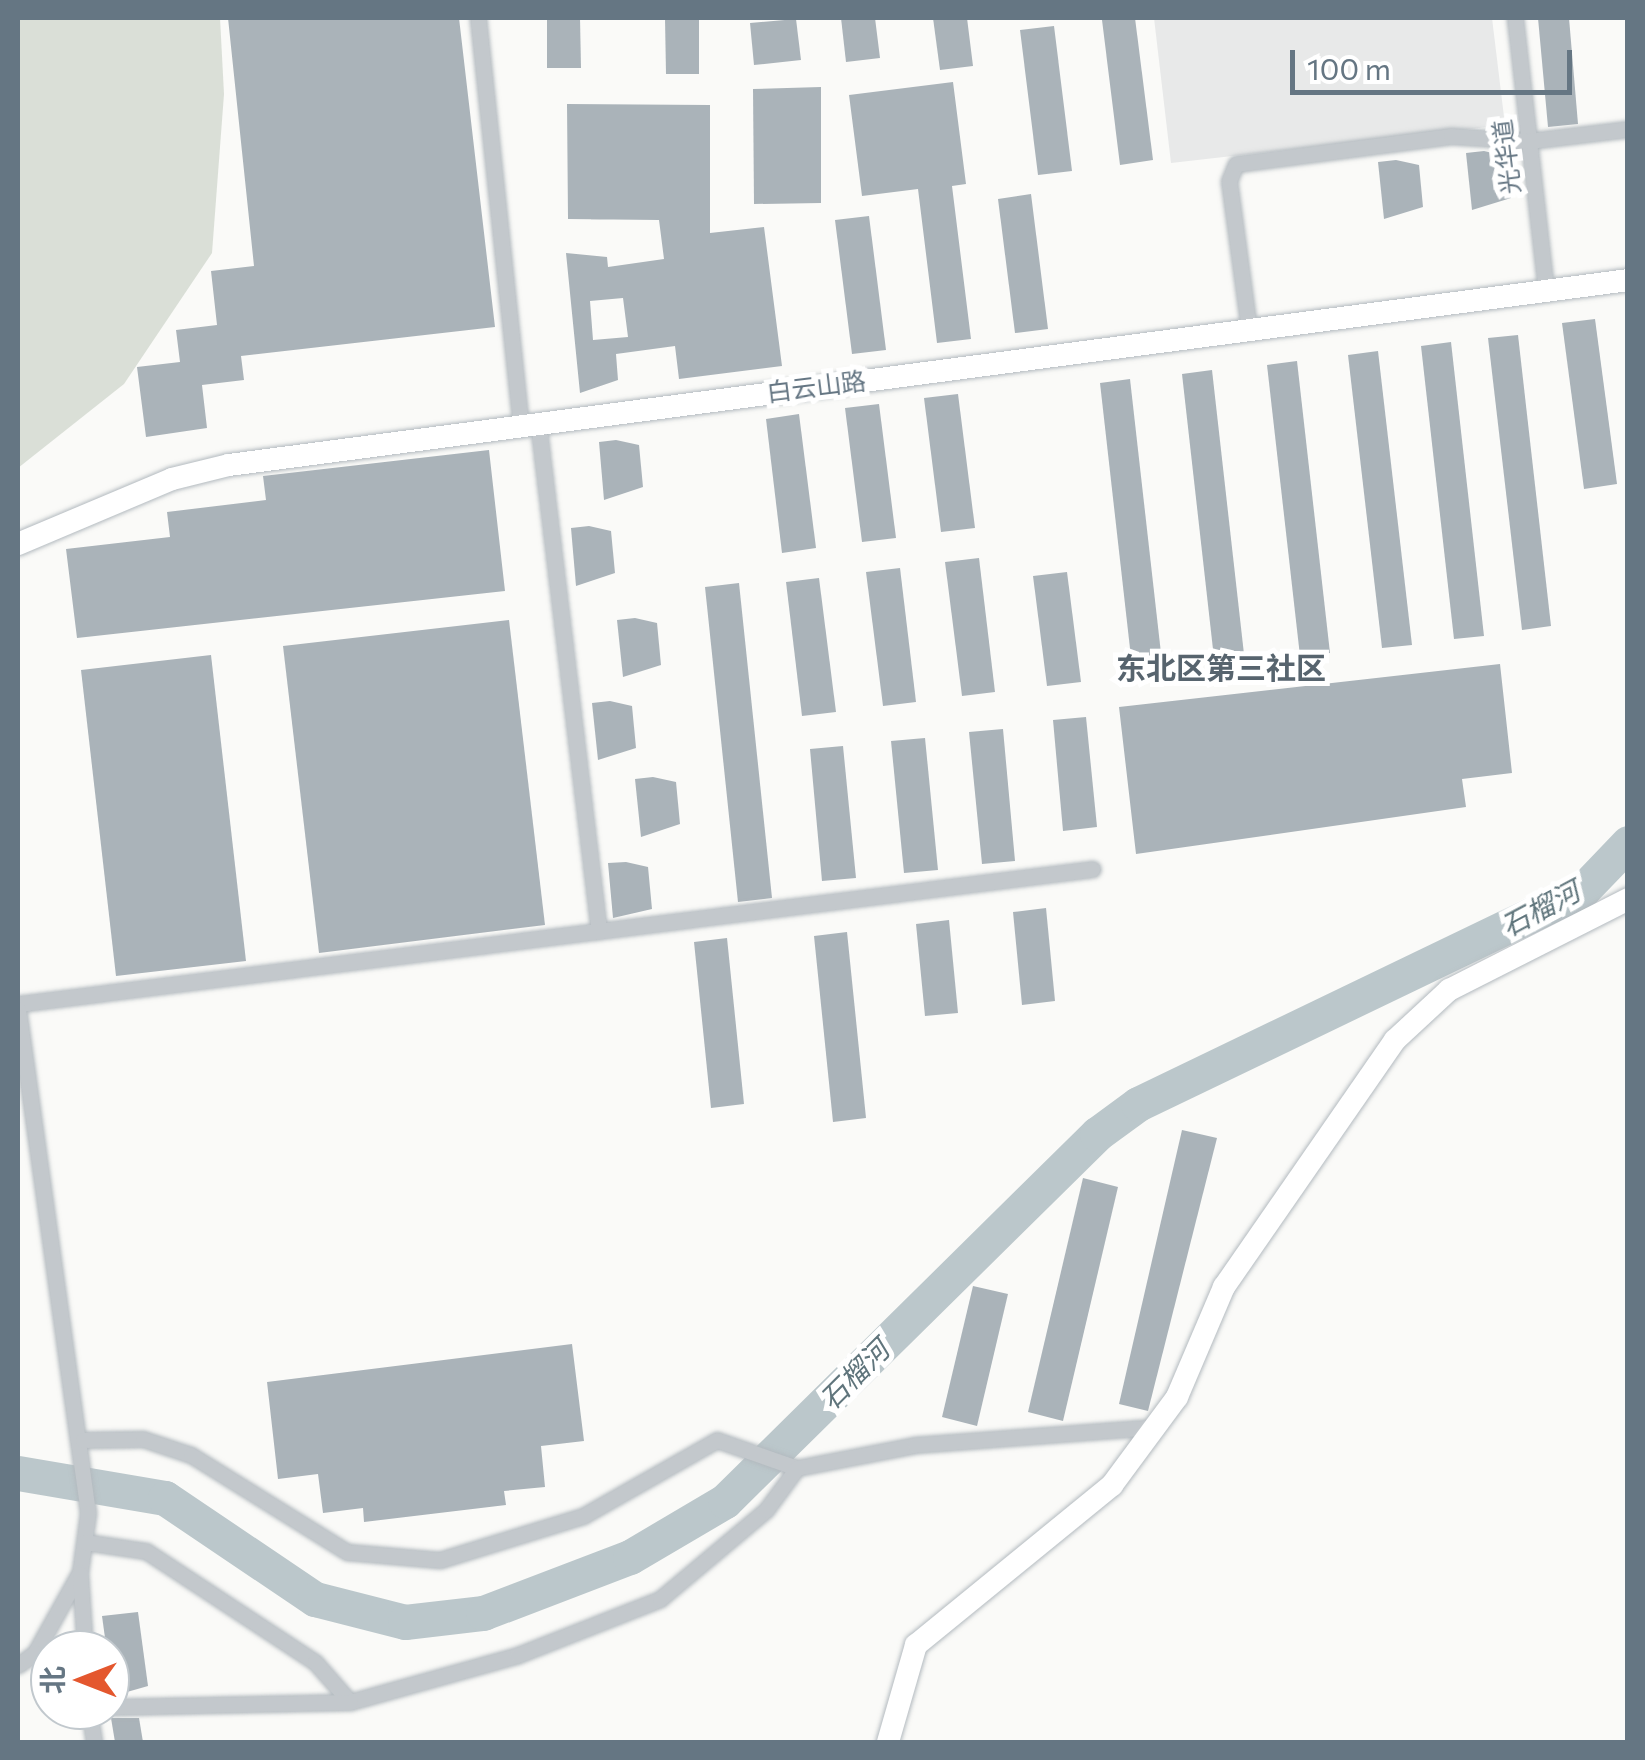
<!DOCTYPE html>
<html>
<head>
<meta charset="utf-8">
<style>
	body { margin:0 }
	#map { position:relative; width:1645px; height:1760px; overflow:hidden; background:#fafaf8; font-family:Commissioner,"Noto Sans SC",sans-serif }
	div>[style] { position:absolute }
	.built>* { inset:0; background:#e8e9e9 }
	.green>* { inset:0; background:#dadfd7 }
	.river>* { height:35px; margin:-17.5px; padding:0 17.5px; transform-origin:17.5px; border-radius:17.5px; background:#bbc7cb }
	.building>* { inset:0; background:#aab3b9 }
	.roads { filter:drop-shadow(0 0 2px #b3babf) drop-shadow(0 0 2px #b3babf) }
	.street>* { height:15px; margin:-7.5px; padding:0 7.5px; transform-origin:7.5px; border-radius:7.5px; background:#c3c8cc }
	.secondary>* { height:22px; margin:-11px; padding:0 11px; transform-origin:11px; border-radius:11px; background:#fff }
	span { translate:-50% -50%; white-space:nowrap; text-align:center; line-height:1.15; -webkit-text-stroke:10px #fff; paint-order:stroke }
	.street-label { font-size:25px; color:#657683 }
	.water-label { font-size:28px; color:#60757c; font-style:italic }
	.quarter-label { font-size:30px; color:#57646e; font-weight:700 }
	.frame { position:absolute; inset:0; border:20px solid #657683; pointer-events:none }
	.north { position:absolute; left:30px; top:1630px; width:100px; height:100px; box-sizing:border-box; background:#fff; border:2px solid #c1c8cd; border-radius:50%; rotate:270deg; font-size:28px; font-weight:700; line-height:40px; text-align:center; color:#657683 }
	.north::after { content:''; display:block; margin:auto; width:35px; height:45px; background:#e4572e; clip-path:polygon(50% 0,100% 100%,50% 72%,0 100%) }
	.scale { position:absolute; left:1290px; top:50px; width:282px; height:45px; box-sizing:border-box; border:5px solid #657683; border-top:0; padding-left:12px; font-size:30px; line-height:35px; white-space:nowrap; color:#657683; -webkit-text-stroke:8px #fff; paint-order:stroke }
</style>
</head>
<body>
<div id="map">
	<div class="built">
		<i style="clip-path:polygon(1154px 18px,1492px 18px,1505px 125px,1171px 163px)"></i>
	</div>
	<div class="green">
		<i style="clip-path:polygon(18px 18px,220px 18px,224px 94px,212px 253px,124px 384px,18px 468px)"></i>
	</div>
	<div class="river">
		<i style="left:18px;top:1473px;width:149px;rotate:9.7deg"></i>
		<i style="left:165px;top:1498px;width:181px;rotate:34deg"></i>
		<i style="left:315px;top:1599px;width:93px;rotate:14.3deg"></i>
		<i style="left:405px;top:1622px;width:79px;rotate:-6.6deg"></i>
		<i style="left:483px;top:1613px;width:157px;rotate:-20.9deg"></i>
		<i style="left:630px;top:1557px;width:110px;rotate:-30.5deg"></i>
		<i style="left:725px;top:1501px;width:523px;rotate:-44.61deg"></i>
		<i style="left:1097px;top:1134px;width:51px;rotate:-36.2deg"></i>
		<i style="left:1138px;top:1104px;width:494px;rotate:-25.7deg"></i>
		<i style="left:1583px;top:890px;width:65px;rotate:-46.2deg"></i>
	</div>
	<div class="building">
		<i style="clip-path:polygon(228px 18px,459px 18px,495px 327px,241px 356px,244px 380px,202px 385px,207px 428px,146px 437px,137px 367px,180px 362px,176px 330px,217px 325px,211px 271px,254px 266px)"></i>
		<i style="clip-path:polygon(547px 18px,580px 18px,581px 68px,547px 68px)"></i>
		<i style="clip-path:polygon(665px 18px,699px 18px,699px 74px,666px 74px)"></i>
		<i style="clip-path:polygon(841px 18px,875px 18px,880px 58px,846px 62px)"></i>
		<i style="clip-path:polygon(933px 18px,967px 18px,973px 66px,940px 70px)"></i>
		<i style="clip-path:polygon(1118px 18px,1135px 18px,1153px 160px,1120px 165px,1102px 20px)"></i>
		<i style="clip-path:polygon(1538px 18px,1569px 18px,1578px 124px,1548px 127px)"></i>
		<i style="clip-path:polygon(796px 19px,801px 60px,754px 65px,750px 23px)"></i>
		<i style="clip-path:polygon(1054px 26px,1072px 171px,1038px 175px,1020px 30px)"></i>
		<i style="clip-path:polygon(953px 82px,966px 184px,952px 186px,971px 339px,937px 343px,918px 189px,862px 196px,849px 95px)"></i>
		<i style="clip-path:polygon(821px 87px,821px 203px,754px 204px,753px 89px)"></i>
		<i style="clip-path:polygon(evenodd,567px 104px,710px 105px,710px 233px,764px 227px,782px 366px,679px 379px,675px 346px,616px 354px,618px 380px,580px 393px,566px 253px,607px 257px,608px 267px,664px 259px,659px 220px,568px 219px,567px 104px,623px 298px,628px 337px,593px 340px,590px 301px,623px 298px)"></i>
		<i style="clip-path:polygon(1484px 151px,1506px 156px,1511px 198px,1472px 210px,1466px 153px)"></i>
		<i style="clip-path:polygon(1396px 160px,1419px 165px,1423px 207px,1384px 219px,1378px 162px)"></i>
		<i style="clip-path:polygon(1031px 194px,1048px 329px,1015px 333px,998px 199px)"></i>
		<i style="clip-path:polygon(869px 216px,886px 350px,852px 354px,835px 220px)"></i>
		<i style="clip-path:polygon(1595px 319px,1617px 484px,1584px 489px,1562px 323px)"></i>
		<i style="clip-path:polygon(1518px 335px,1551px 626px,1522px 630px,1488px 338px)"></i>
		<i style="clip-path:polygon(1451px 342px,1484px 636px,1454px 639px,1421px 346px)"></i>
		<i style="clip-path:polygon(1378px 351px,1412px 645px,1382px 648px,1348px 355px)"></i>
		<i style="clip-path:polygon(1297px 361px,1330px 653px,1300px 656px,1267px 365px)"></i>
		<i style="clip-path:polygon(1212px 370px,1245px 663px,1215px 667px,1182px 374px)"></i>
		<i style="clip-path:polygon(1130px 379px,1163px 671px,1133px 675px,1100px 383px)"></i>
		<i style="clip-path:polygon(958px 394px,975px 528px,941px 532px,924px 398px)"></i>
		<i style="clip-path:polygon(879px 404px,896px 538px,862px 542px,845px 408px)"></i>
		<i style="clip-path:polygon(799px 414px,816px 548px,782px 553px,766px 419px)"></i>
		<i style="clip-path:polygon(616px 440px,639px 445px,643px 487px,604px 500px,599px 442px)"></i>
		<i style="clip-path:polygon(489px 450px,505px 591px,77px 638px,66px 549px,170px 537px,167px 512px,266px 500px,263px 476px)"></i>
		<i style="clip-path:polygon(589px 526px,611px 531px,615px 573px,576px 586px,571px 528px)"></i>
		<i style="clip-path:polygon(979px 558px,995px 692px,962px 696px,945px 562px)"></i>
		<i style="clip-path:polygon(900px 568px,916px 702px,883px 706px,866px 572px)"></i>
		<i style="clip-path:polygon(1067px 572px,1081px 682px,1047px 686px,1033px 576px)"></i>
		<i style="clip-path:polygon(819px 578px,836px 712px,802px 716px,786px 582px)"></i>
		<i style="clip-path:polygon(739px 583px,772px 898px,738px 902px,705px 587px)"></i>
		<i style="clip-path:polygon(635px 618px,657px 623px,661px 665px,623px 677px,617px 620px)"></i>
		<i style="clip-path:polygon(509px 620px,545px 925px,319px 953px,283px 646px)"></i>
		<i style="clip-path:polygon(211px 655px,246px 961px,116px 976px,81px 670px)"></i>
		<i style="clip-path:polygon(1500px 664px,1512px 773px,1462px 779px,1466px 807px,1136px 854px,1119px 707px)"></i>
		<i style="clip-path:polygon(610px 701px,632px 706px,636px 748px,598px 760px,592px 703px)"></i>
		<i style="clip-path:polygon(1086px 717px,1097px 827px,1063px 831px,1053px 720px)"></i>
		<i style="clip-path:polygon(1003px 729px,1015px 861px,982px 864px,969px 732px)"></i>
		<i style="clip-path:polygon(925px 738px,938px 870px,904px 873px,891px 741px)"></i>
		<i style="clip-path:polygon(843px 746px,856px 878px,822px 881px,810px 749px)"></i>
		<i style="clip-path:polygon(653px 777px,676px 782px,680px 824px,641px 837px,635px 779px)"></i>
		<i style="clip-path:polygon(626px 862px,648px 867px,652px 909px,613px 918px,608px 863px)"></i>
		<i style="clip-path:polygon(1046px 908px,1055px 1001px,1022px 1005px,1013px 912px)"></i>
		<i style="clip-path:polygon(949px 920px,958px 1013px,925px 1016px,916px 924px)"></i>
		<i style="clip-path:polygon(847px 932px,866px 1118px,833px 1122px,814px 936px)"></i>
		<i style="clip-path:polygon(727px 938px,744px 1104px,711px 1108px,694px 942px)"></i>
		<i style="clip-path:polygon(1182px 1130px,1217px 1138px,1148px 1411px,1119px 1404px)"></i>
		<i style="clip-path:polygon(1083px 1178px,1118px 1187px,1063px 1421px,1028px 1412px)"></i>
		<i style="clip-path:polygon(973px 1286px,1008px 1294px,977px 1426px,942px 1417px)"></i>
		<i style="clip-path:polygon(572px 1344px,584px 1441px,541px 1446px,545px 1487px,504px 1491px,506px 1505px,364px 1522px,363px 1508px,323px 1513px,318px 1474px,278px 1479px,267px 1382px)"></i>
		<i style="clip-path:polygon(138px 1612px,148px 1686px,113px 1696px,102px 1616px)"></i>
		<i style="clip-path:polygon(111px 1718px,139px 1718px,143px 1742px,115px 1742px)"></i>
	</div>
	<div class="roads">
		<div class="street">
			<i style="left:478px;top:18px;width:408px;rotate:84deg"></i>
			<i style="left:1515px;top:18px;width:274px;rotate:83.5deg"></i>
			<i style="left:1249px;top:329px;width:149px;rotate:-97.7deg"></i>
			<i style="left:1229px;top:181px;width:18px;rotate:-68deg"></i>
			<i style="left:1236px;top:164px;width:217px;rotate:-7.4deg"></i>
			<i style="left:1451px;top:136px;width:78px;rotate:3.7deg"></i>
			<i style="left:1529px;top:141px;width:100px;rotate:-6.9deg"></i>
			<i style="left:538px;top:422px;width:513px;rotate:83.17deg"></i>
			<i style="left:18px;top:1004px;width:1083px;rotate:-7.16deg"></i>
			<i style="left:18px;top:1009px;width:509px;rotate:82.09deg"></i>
			<i style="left:88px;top:1513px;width:60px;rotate:97.7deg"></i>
			<i style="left:80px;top:1572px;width:93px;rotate:119.1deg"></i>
			<i style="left:35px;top:1653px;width:21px;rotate:145deg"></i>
			<i style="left:83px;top:1440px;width:60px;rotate:-1deg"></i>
			<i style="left:143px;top:1439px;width:51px;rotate:18.4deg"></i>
			<i style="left:191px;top:1455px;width:184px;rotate:31.9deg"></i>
			<i style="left:347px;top:1552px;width:93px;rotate:4.9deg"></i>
			<i style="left:440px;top:1560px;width:150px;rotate:-17.1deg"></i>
			<i style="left:583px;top:1516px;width:154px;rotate:-29.6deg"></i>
			<i style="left:717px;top:1440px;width:85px;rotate:19.3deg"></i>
			<i style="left:797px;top:1468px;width:120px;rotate:-11deg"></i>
			<i style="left:915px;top:1445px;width:241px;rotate:-4.3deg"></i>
			<i style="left:85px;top:1542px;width:62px;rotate:8.4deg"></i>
			<i style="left:146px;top:1551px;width:202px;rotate:33.3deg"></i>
			<i style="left:315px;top:1662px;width:53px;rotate:48.8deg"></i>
			<i style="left:350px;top:1702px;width:174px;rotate:-15.6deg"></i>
			<i style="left:518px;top:1655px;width:153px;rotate:-21.5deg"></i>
			<i style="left:660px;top:1599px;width:138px;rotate:-40deg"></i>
			<i style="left:766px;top:1510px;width:52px;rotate:-53.6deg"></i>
			<i style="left:80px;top:1574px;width:76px;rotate:86.2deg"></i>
			<i style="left:110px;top:1707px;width:240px;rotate:-1.2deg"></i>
			<i style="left:89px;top:1710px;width:32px;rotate:81deg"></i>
		</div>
		<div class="secondary">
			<i style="left:18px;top:544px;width:167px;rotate:-22.9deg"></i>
			<i style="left:172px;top:479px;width:59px;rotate:-13.8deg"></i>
			<i style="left:229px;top:465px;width:1411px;rotate:-7.53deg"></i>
			<i style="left:888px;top:1742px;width:101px;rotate:-73.9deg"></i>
			<i style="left:916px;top:1645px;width:253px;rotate:-39.2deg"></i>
			<i style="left:1112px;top:1485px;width:109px;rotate:-53.5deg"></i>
			<i style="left:1177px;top:1397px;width:120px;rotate:-66.9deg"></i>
			<i style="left:1224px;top:1287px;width:300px;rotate:-55.3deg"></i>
			<i style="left:1395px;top:1040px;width:74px;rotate:-42.8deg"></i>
			<i style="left:1449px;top:990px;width:201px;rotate:-26.9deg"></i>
		</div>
	</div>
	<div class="street-label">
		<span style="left:1506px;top:157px;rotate:-97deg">光华道</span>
		<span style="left:816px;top:386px;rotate:-7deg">白云山路</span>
	</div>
	<div class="water-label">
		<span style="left:1540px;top:908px;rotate:-28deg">石榴河</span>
		<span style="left:854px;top:1374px;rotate:-45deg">石榴河</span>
	</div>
	<div class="quarter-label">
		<span style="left:1221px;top:667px">东北区第三社区</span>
	</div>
	<div class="frame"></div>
	<div class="north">北</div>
	<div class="scale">100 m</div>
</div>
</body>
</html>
